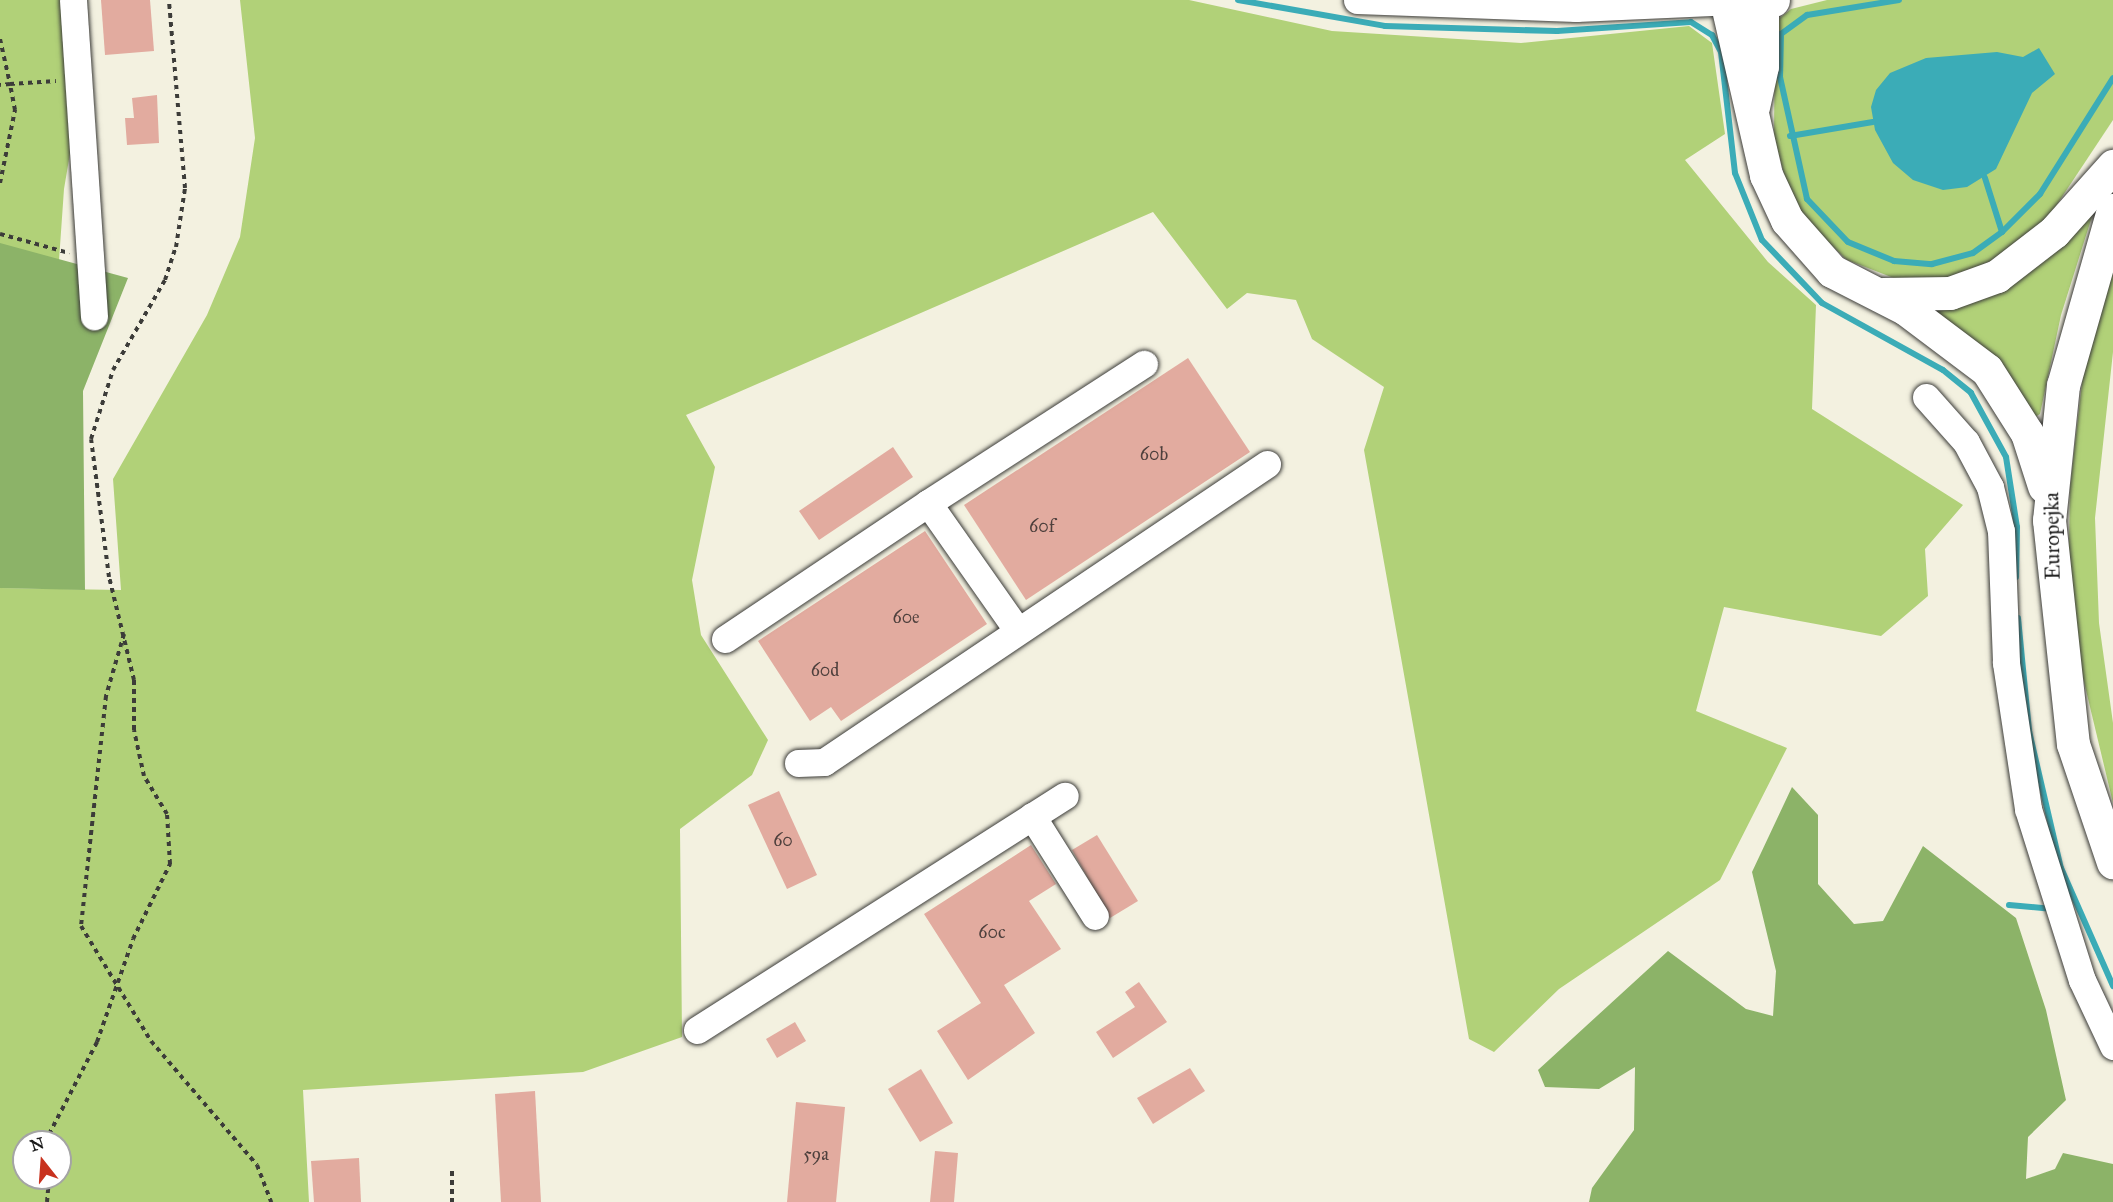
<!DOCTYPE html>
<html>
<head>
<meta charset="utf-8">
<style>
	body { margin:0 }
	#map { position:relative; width:2113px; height:1202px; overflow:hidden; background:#f3f1e0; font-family:"IM FELL Great Primer",serif }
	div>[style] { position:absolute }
	.green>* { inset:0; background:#b1d178 }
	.forest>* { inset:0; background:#8cb368 }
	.water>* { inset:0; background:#3bacb7 }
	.stream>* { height:6px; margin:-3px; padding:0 3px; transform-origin:3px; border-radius:3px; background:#3bacb7 }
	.building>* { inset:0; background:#e2ab9f }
	.path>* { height:4px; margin-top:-2px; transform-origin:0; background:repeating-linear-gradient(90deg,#3c3c39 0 4.5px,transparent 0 9px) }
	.roads { filter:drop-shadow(0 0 2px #3c3c39) drop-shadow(0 0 2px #3c3c39) }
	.minor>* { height:27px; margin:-13.5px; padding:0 13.5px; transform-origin:13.5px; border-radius:13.5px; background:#fff }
	.major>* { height:33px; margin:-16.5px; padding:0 16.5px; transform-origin:16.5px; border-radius:16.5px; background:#fff }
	span { translate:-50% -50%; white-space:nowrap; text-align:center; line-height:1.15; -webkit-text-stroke:4.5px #fff; paint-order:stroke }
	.number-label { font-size:18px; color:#4e403d }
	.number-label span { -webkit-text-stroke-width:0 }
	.street-label { font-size:21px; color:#1c1c1c }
	.north { position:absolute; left:12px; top:1130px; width:60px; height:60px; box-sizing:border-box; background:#fff; border:2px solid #a4a4a4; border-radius:50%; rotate:343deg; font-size:16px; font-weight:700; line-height:24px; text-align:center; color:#1c1c1c }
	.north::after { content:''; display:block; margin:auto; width:21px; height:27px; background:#c8321e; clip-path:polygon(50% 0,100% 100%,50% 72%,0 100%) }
</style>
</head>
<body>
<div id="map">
	<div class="green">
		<i style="clip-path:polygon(0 0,80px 0,84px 70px,64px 189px,52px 361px,0 355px)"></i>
		<i style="clip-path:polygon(evenodd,240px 0,1189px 0,1332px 31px,1521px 43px,1689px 26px,1712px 43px,1725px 134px,1685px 160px,1768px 262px,1816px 305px,1812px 409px,1963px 505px,1925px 549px,1928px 596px,1881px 636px,1724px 607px,1696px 711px,1787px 748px,1720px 880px,1559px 989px,1494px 1052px,1469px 1039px,1364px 450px,1384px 387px,1312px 339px,1296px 300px,1247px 293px,1227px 309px,1153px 212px,686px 415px,715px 467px,692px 580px,701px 635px,768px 740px,752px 775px,680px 829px,682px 1037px,583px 1072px,303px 1090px,309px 1202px,0 1202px,0 588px,121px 590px,113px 479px,207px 315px,240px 237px,255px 138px,240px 0,24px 1142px,60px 1142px,60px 1178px,24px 1178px,24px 1142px)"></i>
		<i style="clip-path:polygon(1827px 0,2113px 0,2113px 120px,2050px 215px,2023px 245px,1956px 278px,1899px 280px,1847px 260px,1806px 221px,1786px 181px,1774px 138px,1775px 22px,1791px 9px)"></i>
		<i style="clip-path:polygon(2095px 207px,2061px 315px,2040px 414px,2035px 417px,1922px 306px)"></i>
		<i style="clip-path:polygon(2113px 259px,2113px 352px,2095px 518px,2099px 623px,2113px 723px,2113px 803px,2079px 661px,2069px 548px,2070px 487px,2084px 366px)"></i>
	</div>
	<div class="forest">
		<i style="clip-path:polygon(0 243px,128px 278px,83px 391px,85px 590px,0 588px)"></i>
		<i style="clip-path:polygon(1792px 787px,1818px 815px,1818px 884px,1854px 924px,1883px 921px,1923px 846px,2016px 918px,2046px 1010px,2066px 1100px,2028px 1137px,2026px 1179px,2055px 1169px,2063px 1153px,2113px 1164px,2113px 1202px,1589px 1202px,1592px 1188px,1634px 1130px,1635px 1067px,1599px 1089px,1545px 1087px,1538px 1070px,1668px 951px,1746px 1009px,1773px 1016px,1776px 971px,1752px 872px)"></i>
	</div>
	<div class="water">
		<i style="clip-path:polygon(2039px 48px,2055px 74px,2032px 93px,1996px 169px,1967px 187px,1943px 190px,1913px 180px,1893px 163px,1875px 130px,1871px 107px,1876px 90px,1890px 73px,1926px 58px,1997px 52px,2023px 57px)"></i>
	</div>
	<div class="stream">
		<i style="left:1238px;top:0;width:149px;rotate:10deg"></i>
		<i style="left:1385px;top:26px;width:172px;rotate:1.7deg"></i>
		<i style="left:1557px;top:31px;width:134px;rotate:-3.8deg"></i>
		<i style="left:1691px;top:22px;width:25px;rotate:32deg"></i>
		<i style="left:1712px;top:35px;width:19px;rotate:62deg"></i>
		<i style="left:1721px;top:52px;width:122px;rotate:83.4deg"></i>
		<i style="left:1735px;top:173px;width:72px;rotate:68.1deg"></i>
		<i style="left:1762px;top:240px;width:87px;rotate:46.4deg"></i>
		<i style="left:1822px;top:303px;width:138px;rotate:29deg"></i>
		<i style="left:1943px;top:370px;width:36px;rotate:39deg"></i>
		<i style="left:1971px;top:393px;width:73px;rotate:61.3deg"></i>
		<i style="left:2006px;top:457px;width:71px;rotate:81.1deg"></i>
		<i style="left:2017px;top:527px;width:50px;rotate:91.1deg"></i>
		<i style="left:1899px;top:0;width:93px;rotate:170.7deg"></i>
		<i style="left:1807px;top:15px;width:32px;rotate:144deg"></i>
		<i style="left:1781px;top:34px;width:43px;rotate:91.3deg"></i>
		<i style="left:1780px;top:77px;width:125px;rotate:77.5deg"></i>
		<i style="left:1807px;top:199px;width:59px;rotate:46.4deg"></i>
		<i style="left:1848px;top:242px;width:50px;rotate:22.4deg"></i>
		<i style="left:1894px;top:261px;width:38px;rotate:5deg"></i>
		<i style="left:1932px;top:264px;width:42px;rotate:-15deg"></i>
		<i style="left:1973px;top:253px;width:36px;rotate:-36deg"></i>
		<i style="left:2002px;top:232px;width:57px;rotate:-107.5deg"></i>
		<i style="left:1790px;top:136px;width:84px;rotate:-9.6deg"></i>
		<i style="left:2002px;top:232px;width:54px;rotate:-45deg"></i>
		<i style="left:2040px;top:194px;width:137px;rotate:-57.8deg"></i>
		<i style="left:2018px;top:618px;width:114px;rotate:84.4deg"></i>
		<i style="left:2029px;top:731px;width:141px;rotate:76.9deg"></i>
		<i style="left:2061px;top:868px;width:129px;rotate:66.2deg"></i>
		<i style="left:2009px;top:905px;width:44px;rotate:5.2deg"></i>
	</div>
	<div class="building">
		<i style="clip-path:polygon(101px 0,150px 0,154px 51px,105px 55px)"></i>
		<i style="clip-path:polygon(157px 95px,159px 143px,127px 145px,125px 118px,134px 118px,132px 98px)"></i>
		<i style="clip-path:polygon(1188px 358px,1250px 452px,1026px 600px,964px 505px)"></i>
		<i style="clip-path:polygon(893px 447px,913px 477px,819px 540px,799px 511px)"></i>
		<i style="clip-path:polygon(925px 531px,987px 624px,841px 721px,831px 707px,810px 721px,758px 641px)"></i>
		<i style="clip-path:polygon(779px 791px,817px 875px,787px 889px,748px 805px)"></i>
		<i style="clip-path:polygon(1097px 835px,1138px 901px,1110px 918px,1072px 850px)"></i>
		<i style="clip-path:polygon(1031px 845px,1056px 884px,1029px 901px,1061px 949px,1004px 985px,1035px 1033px,968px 1080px,937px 1031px,981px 1003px,924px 914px)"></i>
		<i style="clip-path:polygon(1139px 982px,1167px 1022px,1113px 1058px,1096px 1032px,1135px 1007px,1125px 992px)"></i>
		<i style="clip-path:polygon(795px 1022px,806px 1041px,777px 1058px,766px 1039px)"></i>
		<i style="clip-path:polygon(1190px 1068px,1205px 1091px,1153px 1124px,1137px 1098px)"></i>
		<i style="clip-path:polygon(921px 1069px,953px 1123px,920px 1142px,888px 1089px)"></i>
		<i style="clip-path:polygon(535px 1091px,541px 1202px,501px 1202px,495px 1094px)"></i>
		<i style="clip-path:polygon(796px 1102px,845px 1107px,836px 1202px,787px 1202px)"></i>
		<i style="clip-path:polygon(935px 1151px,958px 1153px,954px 1202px,930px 1202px)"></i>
		<i style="clip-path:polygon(359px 1158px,361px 1202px,314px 1202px,311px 1161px)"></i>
	</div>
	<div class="path">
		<i style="left:0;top:39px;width:46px;rotate:77.5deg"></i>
		<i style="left:10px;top:84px;width:10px;rotate:174deg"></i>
		<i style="left:0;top:183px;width:75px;rotate:-78.4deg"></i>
		<i style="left:15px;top:110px;width:26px;rotate:-101deg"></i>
		<i style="left:10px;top:84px;width:46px;rotate:-3.7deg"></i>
		<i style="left:0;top:234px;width:72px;rotate:15.4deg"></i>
		<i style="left:124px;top:634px;width:65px;rotate:106.2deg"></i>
		<i style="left:106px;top:696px;width:231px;rotate:96.2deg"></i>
		<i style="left:81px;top:926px;width:135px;rotate:58.7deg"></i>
		<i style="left:151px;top:1041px;width:163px;rotate:49.5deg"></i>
		<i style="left:257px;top:1165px;width:40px;rotate:69deg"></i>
		<i style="left:45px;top:1142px;width:113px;rotate:-62.5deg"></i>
		<i style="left:97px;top:1042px;width:109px;rotate:-70.7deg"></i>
		<i style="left:133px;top:939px;width:84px;rotate:-63.7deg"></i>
		<i style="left:170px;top:864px;width:50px;rotate:-93.4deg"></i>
		<i style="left:167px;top:814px;width:44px;rotate:-121.2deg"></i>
		<i style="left:144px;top:776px;width:47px;rotate:-102.3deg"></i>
		<i style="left:134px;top:730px;width:50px;rotate:-90deg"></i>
		<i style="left:134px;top:680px;width:106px;rotate:-103.6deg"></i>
		<i style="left:109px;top:577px;width:139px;rotate:-97.4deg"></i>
		<i style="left:91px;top:439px;width:72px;rotate:-72.3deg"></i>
		<i style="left:113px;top:370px;width:104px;rotate:-60deg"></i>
		<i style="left:165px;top:280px;width:35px;rotate:-72deg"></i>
		<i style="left:176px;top:247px;width:60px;rotate:-81.3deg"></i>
		<i style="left:185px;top:188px;width:189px;rotate:-94.9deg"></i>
		<i style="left:452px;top:1171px;width:31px;rotate:90deg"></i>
		<i style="left:47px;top:1202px;width:24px;rotate:-85deg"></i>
	</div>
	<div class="roads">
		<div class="minor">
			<i style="left:73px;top:0;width:317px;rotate:86.2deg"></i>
			<i style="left:1357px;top:0;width:219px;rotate:2.1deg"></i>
			<i style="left:1576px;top:8px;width:186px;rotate:-2.5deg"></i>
			<i style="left:1926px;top:397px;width:60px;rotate:48.4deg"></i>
			<i style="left:1966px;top:442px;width:51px;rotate:61.9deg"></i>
			<i style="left:1990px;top:487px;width:45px;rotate:76deg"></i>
			<i style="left:2001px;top:531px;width:132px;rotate:87.8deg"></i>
			<i style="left:2006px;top:663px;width:148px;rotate:81.4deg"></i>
			<i style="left:2028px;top:809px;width:179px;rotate:72.5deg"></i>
			<i style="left:2082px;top:980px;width:73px;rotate:64.8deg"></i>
			<i style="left:928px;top:503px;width:257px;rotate:-32.8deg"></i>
			<i style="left:725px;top:639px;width:244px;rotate:-33.8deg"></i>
			<i style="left:928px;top:503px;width:153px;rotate:54.9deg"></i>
			<i style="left:798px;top:763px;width:26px;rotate:-2deg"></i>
			<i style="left:824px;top:762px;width:534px;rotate:-33.93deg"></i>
			<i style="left:1032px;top:816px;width:118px;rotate:57.8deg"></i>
			<i style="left:697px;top:1030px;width:436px;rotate:-32.5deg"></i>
		</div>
		<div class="major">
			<i style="left:1726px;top:0;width:180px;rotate:77.1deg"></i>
			<i style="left:1766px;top:175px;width:50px;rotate:65deg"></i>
			<i style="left:1787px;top:220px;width:68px;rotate:48.6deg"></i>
			<i style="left:1832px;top:271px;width:83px;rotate:27.2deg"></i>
			<i style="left:1906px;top:309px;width:101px;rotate:37deg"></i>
			<i style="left:1987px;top:370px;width:75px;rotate:57.6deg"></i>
			<i style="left:2027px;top:433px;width:56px;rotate:72.2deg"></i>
			<i style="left:1753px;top:107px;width:42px;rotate:-77.6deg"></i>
			<i style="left:1762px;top:66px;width:65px;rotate:-90deg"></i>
			<i style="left:1762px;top:1px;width:11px;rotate:-5deg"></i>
			<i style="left:2113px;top:210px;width:182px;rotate:105.9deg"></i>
			<i style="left:2063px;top:385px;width:136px;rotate:95.9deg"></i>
			<i style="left:2049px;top:520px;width:225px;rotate:83.9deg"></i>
			<i style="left:2073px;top:744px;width:125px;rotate:71.3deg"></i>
			<i style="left:1883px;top:294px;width:67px;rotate:-0.9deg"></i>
			<i style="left:1950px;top:293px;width:50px;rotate:-19.9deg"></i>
			<i style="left:1997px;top:276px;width:72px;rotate:-37.7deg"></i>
			<i style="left:2054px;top:232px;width:89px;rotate:-48.2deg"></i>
		</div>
	</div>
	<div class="number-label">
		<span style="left:1154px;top:454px">60b</span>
		<span style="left:1042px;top:526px">60f</span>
		<span style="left:906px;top:617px">60e</span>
		<span style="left:825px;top:670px">60d</span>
		<span style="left:783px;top:840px">60</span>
		<span style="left:992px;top:932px">60c</span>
		<span style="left:816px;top:1154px">59a</span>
	</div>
	<div class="street-label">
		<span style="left:2052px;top:536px;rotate:-91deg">Europejka</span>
	</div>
	<div class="north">N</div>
</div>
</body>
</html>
